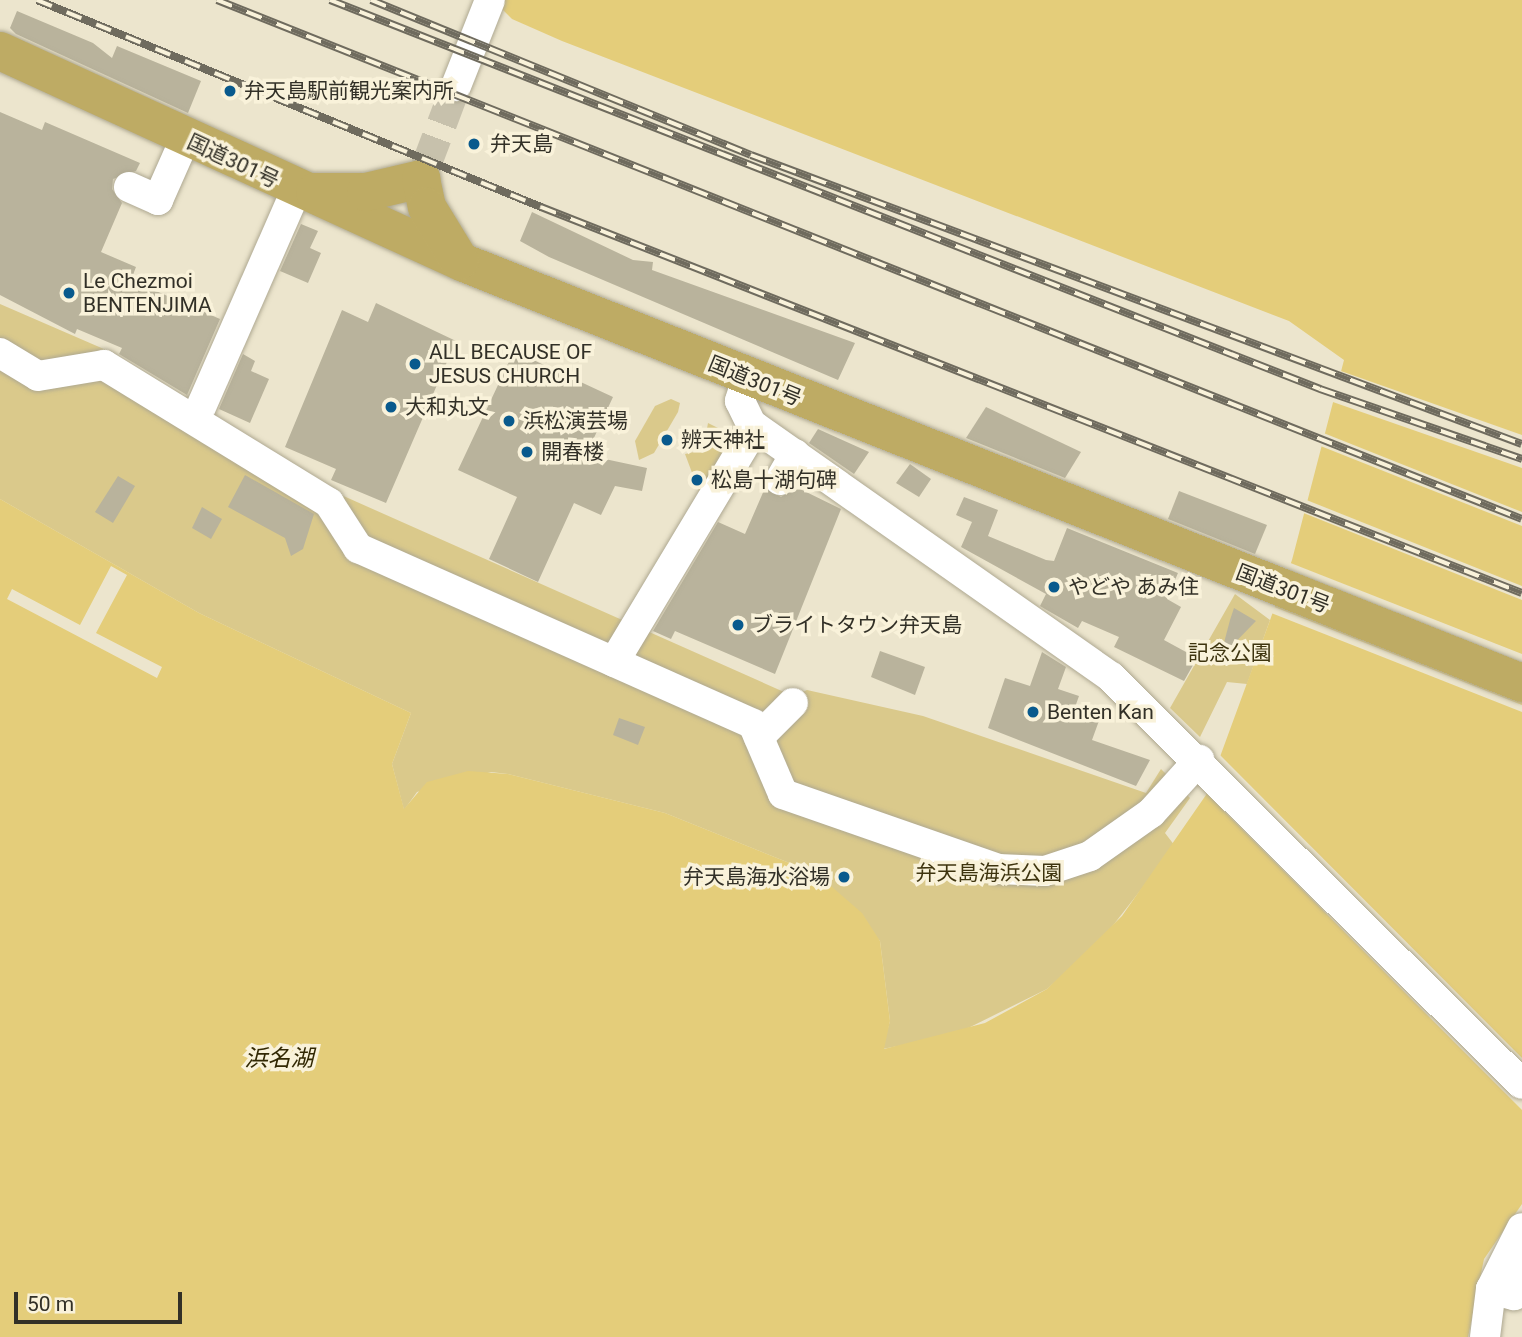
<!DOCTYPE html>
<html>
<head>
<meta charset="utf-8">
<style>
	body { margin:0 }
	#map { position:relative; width:1522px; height:1337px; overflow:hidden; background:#ece5cd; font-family:Roboto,"Noto Sans JP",sans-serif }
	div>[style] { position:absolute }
	.green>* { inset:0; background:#dac98b }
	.water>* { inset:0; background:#e4cd7a }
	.pier>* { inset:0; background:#ece5cd }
	.building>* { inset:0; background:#b9b39c }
	.minor-tunnel>* { height:30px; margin-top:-15px; transform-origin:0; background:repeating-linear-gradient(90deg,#c7c1ac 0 30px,transparent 0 45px) }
	.roads { filter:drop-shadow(0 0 2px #aea891) drop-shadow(0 0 2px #aea891) }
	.minor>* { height:30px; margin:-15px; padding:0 15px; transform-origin:15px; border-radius:15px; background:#fff }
	.highway>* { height:38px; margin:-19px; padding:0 19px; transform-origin:19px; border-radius:19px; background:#beab64 }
	.rail>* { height:8px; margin-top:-4px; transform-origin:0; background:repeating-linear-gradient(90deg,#f9f2da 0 16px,#6f6b5e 0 32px); box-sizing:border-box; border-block:2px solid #6f6b5e }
	.dots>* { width:19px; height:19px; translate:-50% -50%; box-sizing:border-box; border:4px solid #f9f2da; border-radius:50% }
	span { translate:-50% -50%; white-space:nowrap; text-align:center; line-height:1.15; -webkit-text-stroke:7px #f9f2da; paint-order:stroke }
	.poi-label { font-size:21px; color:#323027 }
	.left { translate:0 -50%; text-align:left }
	.right { translate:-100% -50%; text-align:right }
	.street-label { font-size:21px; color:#323027 }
	.park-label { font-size:21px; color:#3e340f }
	.water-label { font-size:23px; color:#322803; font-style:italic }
	.scale { position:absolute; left:14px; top:1292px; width:168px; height:32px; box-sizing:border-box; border:4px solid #323027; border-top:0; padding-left:9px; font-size:21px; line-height:24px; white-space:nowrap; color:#323027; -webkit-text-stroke:5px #f9f2da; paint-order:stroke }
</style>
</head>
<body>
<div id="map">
	<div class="green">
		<i style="clip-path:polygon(0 304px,113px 353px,330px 490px,793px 696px,807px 690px,923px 716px,1146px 793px,1161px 769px,1190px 798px,1165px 833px,1175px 846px,1100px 942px,1047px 989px,952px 1036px,882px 1049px,890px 1021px,880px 941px,817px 874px,665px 813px,508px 774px,491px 772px,417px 792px,404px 810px,392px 764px,411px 713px,199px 613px,0 499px)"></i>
		<i style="clip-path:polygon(671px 399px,680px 403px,678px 412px,654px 453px,639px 460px,635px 441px,655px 406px)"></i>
		<i style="clip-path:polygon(708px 423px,734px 436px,700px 494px,685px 454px,703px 450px)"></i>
		<i style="clip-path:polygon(1235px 594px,1270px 620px,1247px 684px,1227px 682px,1200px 737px,1170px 708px)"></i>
	</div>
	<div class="water">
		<i style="clip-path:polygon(493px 0,1522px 0,1522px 1204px,1484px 1259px,1468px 1337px,0 1337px,0 499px,199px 613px,411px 713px,392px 764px,404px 809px,427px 782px,468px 771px,508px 774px,665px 813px,817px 874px,862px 913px,880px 941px,890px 1021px,884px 1049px,985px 1023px,1047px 989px,1122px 916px,1206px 795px,1292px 560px,1344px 360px,1289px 321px,562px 41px,512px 19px)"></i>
	</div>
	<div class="pier">
		<i style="clip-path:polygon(1338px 370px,1522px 435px,1522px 468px,1330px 401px)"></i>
		<i style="clip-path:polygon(1321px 432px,1522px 512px,1522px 526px,1318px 445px)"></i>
		<i style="clip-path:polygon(1304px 499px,1522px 586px,1522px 600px,1301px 512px)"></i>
		<i style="clip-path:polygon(1288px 562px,1522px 654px,1522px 662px,1285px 568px)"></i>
		<i style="clip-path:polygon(111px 566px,127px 575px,96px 633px,162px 667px,157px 678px,7px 599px,12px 589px,80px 625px)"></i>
		<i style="clip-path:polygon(1272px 606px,1522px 705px,1522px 712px,1269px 612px)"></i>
		<i style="clip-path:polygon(1220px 755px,1522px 1058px,1522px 1110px,1206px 793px)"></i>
	</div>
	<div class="building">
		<i style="clip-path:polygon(17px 11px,93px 43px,112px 58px,117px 46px,201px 81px,188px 113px,16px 34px,10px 28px)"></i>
		<i style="clip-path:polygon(0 112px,42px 130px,45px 122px,140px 163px,136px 171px,113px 179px,112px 189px,122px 203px,101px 252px,136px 267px,131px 280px,220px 319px,187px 395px,119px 354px,122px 348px,77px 329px,75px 334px,0 295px)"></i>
		<i style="clip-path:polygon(532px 212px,633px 260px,653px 262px,652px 270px,855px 343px,838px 380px,549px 257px,520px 241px)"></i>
		<i style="clip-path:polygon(301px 224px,318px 231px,310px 248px,321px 253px,308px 283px,280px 271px)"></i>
		<i style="clip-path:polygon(376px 303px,456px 341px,386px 503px,331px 480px,336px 469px,285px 447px,342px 310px,368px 322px)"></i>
		<i style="clip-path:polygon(514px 351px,613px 397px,586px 455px,647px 468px,642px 491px,615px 486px,601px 515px,574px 503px,538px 582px,489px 559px,517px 497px,458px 470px)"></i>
		<i style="clip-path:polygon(243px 354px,255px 361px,251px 371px,269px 379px,250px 423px,219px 409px)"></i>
		<i style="clip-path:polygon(986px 407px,1081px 452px,1065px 478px,966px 438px)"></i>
		<i style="clip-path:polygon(818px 429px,869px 452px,854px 474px,809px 443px)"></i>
		<i style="clip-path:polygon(910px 464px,931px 479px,919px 497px,896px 483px)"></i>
		<i style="clip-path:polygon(245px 475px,314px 514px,303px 549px,291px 556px,285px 538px,228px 507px)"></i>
		<i style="clip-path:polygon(118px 476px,135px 486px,113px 523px,95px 512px)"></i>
		<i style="clip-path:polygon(796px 487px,841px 509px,775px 674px,675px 631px,671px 639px,653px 631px,718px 522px,745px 534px,765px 488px,781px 497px)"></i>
		<i style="clip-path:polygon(1179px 491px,1267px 525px,1255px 554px,1168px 519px)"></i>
		<i style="clip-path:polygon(964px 497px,998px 510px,988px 536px,1046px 560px,1054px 561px,1067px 528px,1178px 573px,1167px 599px,1181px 607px,1164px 640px,1197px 658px,1184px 681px,1114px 647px,1119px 637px,1082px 621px,1078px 628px,1045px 609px,1040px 606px,1046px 594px,961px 547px,972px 522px,956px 515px)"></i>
		<i style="clip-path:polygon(202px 507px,222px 519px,211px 539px,192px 528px)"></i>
		<i style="clip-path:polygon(1234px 608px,1256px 621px,1220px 658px,1230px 620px)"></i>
		<i style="clip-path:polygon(880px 651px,925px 667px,915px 695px,871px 677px)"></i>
		<i style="clip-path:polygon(1042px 652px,1066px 667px,1058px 689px,1079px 696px,1074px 710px,1100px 718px,1092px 740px,1150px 760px,1136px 786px,988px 728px,1005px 678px,1030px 686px)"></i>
		<i style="clip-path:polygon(619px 718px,645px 727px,638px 745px,613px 735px)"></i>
	</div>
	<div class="minor-tunnel">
		<i style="left:426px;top:166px;width:85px;rotate:-69.4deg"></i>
	</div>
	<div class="roads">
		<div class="minor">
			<i style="left:456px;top:86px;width:92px;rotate:-68.4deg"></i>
			<i style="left:129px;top:187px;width:32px;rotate:24deg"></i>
			<i style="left:158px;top:200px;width:67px;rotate:-66.1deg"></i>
			<i style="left:0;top:353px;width:44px;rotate:31.2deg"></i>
			<i style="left:38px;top:376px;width:67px;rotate:-9.5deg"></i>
			<i style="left:104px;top:365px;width:264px;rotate:31.5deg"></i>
			<i style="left:329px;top:503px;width:54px;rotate:57.2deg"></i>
			<i style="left:358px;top:548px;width:432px;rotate:24deg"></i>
			<i style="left:753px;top:724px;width:76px;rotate:66.8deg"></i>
			<i style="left:783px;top:794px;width:228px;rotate:19.2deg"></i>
			<i style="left:998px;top:869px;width:47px;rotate:2.4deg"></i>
			<i style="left:1045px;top:871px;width:47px;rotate:-18.4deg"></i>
			<i style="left:1090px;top:856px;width:75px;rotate:-35.2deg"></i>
			<i style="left:1151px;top:813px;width:72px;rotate:-47.8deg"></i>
			<i style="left:747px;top:379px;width:23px;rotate:108deg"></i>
			<i style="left:740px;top:401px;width:25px;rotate:64deg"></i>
			<i style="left:751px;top:424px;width:440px;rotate:35.1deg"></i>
			<i style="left:1111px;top:677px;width:578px;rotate:44.72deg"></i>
			<i style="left:201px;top:407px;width:236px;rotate:-66.3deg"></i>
			<i style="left:780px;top:480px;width:30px;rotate:-60deg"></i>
			<i style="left:614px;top:662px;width:274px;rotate:-59deg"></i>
			<i style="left:759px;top:737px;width:48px;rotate:-45deg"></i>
			<i style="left:1491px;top:1289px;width:24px;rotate:15deg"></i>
			<i style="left:1514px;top:1295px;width:25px;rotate:-72deg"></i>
			<i style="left:1485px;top:1337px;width:48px;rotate:-82.9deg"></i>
			<i style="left:1491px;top:1289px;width:68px;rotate:-63.1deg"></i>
		</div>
		<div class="highway">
			<i style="left:0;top:51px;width:510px;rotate:24.56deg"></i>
			<i style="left:464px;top:263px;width:1138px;rotate:21.65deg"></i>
			<i style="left:315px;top:192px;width:51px"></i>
			<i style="left:366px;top:192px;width:57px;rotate:-13.3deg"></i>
			<i style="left:421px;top:179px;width:29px;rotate:78deg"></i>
			<i style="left:427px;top:207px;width:63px;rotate:58.6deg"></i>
		</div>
	</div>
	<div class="rail">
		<i style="left:37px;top:0;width:545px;rotate:22.33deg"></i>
		<i style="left:541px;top:207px;width:1054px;rotate:21.48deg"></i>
		<i style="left:217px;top:0;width:1404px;rotate:21.69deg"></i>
		<i style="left:330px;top:0;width:1064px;rotate:21.45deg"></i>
		<i style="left:1320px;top:389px;width:214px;rotate:19.1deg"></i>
		<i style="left:371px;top:0;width:410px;rotate:22.2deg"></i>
		<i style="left:751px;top:155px;width:823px;rotate:20.55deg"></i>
	</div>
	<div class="dots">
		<i style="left:230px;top:91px;background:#095a8d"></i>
		<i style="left:474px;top:144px;background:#095a8d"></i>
		<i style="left:69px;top:293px;background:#095a8d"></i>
		<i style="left:415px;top:364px;background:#095a8d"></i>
		<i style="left:391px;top:407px;background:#095a8d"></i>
		<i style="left:509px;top:421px;background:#095a8d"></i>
		<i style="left:667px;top:440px;background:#095a8d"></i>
		<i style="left:527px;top:452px;background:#095a8d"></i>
		<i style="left:697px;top:480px;background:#095a8d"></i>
		<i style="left:1054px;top:587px;background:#095a8d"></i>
		<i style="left:738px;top:625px;background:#095a8d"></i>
		<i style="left:1033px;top:712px;background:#095a8d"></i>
		<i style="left:844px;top:877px;background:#095a8d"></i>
	</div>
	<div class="poi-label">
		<span class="left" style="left:244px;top:91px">弁天島駅前観光案内所</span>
		<span class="left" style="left:490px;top:144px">弁天島</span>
		<span class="left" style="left:83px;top:293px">Le Chezmoi<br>BENTENJIMA</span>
		<span class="left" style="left:429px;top:364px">ALL BECAUSE OF<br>JESUS CHURCH</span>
		<span class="left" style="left:405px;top:407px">大和丸文</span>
		<span class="left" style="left:523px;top:421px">浜松演芸場</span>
		<span class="left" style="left:681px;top:440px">辨天神社</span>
		<span class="left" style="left:541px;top:452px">開春楼</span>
		<span class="left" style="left:711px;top:480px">松島十湖句碑</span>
		<span class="left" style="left:1068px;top:587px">やどや あみ住</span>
		<span class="left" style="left:752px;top:625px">ブライトタウン弁天島</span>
		<span class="left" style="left:1047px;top:712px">Benten Kan</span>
		<span class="right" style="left:830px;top:877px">弁天島海水浴場</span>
	</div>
	<div class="street-label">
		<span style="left:233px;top:161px;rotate:25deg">国道301号</span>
		<span style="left:755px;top:381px;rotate:22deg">国道301号</span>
		<span style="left:1283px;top:589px;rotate:21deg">国道301号</span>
	</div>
	<div class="park-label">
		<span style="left:1230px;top:653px">記念公園</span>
		<span style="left:989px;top:873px">弁天島海浜公園</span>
	</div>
	<div class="water-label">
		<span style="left:279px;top:1059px">浜名湖</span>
	</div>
	<div class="scale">50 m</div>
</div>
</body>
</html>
